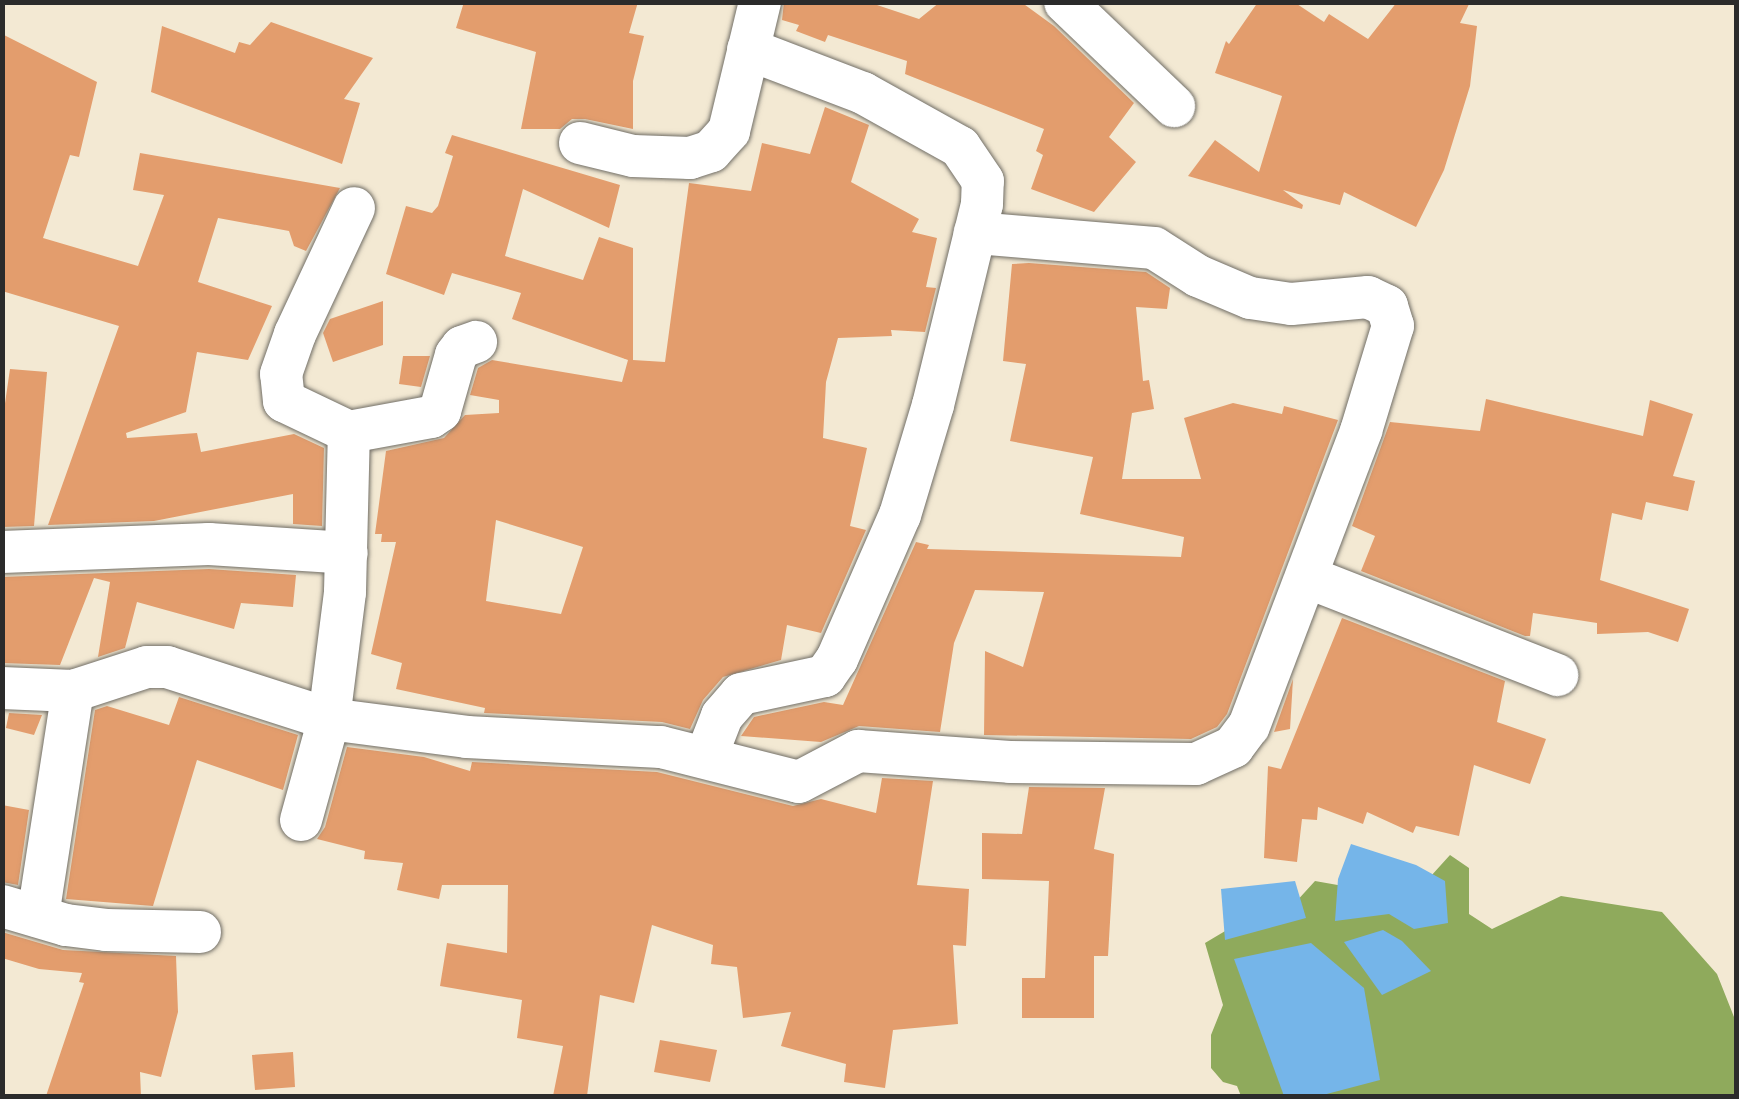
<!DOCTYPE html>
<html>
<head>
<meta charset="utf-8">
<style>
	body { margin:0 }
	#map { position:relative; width:1739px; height:1099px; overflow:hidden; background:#f3e9d3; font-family:"Indie Flower",sans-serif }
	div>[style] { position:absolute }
	.forest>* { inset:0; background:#8faa5c }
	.water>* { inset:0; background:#75b5e9 }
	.building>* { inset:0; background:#e39d6d }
	.roads { filter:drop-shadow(0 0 2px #716e66) drop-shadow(0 0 2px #716e66) }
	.minor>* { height:42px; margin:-21px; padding:0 21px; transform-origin:21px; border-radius:21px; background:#fff }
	span { translate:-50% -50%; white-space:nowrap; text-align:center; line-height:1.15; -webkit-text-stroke:8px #f7f3e8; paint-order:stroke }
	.frame { position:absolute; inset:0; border:5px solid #2b2b2b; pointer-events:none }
</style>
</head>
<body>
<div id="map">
	<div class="forest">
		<i style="clip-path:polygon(1450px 855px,1469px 868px,1469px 914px,1492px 929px,1561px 896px,1662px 912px,1717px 974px,1736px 1022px,1736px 1096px,1241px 1096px,1237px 1086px,1223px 1082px,1211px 1068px,1211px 1035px,1223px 1005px,1205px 943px,1242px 921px,1284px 915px,1315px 881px,1411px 898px)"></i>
	</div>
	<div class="water">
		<i style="clip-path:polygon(1351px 844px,1416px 865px,1445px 881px,1448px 923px,1414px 929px,1389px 914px,1335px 921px,1338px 879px)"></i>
		<i style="clip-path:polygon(1295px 881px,1306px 918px,1225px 940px,1221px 889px)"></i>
		<i style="clip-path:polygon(1383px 930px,1402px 941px,1431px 971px,1382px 995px,1344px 942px)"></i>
		<i style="clip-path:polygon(1311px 943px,1364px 988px,1380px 1080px,1319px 1096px,1284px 1096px,1234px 959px)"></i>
	</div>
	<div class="building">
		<i style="clip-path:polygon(464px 2px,638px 2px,629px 33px,644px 36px,633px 81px,633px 129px,585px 119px,572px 119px,560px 129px,521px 129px,536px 52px,456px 28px)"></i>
		<i style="clip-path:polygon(784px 2px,868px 2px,919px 19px,940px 2px,1021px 2px,1054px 26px,1134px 103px,1109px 137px,1136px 162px,1094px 212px,1031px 189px,1043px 155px,1036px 151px,1044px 129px,905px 74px,907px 61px,828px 35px,825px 42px,796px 31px,799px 25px,782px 20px)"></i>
		<i style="clip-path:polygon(1258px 2px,1294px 2px,1324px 22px,1329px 14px,1368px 39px,1397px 2px,1470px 2px,1460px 23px,1477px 26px,1470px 86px,1444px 170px,1416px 227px,1344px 192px,1340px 205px,1283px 190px,1303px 205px,1302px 209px,1188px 176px,1215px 140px,1259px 172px,1282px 96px,1215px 73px,1226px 41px,1229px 44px)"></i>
		<i style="clip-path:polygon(271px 22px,373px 58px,344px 99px,360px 103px,342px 164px,151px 92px,162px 26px,235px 53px,239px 42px,250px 45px)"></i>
		<i style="clip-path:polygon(2px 34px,97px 82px,79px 157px,70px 155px,43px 238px,138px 266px,164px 195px,133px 190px,140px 153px,340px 188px,306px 251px,294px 246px,289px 231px,218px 218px,198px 282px,272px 306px,248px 360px,197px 352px,186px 412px,126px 433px,127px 438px,197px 433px,201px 452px,294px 434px,324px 448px,322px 526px,293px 524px,293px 494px,154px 521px,48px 525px,119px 326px,2px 291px)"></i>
		<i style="clip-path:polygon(evenodd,825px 107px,869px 125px,851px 182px,919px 219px,912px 232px,937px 238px,926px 287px,936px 288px,925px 332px,891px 330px,892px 336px,838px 338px,826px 382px,823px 438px,867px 448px,850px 526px,866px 530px,821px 633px,787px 625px,781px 660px,723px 677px,703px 700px,690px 729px,662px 722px,484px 713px,485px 708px,396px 689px,402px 663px,371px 654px,396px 542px,381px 542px,382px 534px,375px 534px,386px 451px,444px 438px,465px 415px,499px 413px,499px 400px,470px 395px,478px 368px,492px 360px,622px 382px,628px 360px,512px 319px,521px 293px,452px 273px,444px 295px,386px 274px,406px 206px,432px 213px,438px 206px,453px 156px,445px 153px,452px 135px,620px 185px,609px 228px,523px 189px,505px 256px,583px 280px,599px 237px,633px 248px,633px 360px,665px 362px,689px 183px,751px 191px,762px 143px,810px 154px,825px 107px,496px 520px,583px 547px,561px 614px,486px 601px,496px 520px)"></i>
		<i style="clip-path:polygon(1029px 263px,1146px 272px,1170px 288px,1167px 309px,1136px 307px,1143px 381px,1149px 380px,1154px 409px,1132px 413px,1122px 479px,1201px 479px,1184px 418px,1233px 403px,1282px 414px,1284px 406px,1338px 420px,1227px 714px,1217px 727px,1191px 739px,984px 735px,985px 651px,1023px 667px,1044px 592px,975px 590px,954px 643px,940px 732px,859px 726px,821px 742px,741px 736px,754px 717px,824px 702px,843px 705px,916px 542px,929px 545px,927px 549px,1181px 557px,1184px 537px,1080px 514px,1093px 457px,1010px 441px,1026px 364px,1003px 361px,1012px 264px)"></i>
		<i style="clip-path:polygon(383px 301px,383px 345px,333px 362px,323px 333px,330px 319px)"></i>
		<i style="clip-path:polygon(403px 356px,430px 356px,421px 387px,399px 384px)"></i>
		<i style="clip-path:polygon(10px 369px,47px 372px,34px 526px,2px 527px,2px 424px)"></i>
		<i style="clip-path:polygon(1486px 399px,1643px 436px,1650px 400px,1693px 414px,1673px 476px,1695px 481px,1688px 511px,1646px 502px,1642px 520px,1612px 513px,1600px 580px,1689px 609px,1678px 642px,1648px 632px,1597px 634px,1597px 623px,1533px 613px,1530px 636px,1525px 636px,1361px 571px,1375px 536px,1352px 526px,1390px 422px,1480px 431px)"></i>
		<i style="clip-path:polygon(209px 569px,296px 575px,293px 607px,241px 603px,234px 629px,137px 602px,125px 648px,98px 657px,110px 582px,94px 578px,60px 665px,2px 663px,2px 577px)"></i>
		<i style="clip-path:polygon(1342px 618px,1505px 681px,1497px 722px,1546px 739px,1530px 784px,1474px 765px,1459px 836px,1416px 826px,1413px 833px,1367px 812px,1363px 824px,1318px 807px,1317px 820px,1302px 819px,1297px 862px,1264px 858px,1268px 766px,1281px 769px)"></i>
		<i style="clip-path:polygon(1293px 679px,1290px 729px,1274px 732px)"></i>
		<i style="clip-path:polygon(179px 697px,298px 735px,283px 790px,197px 760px,153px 906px,66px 899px,95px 710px,107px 706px,169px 725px)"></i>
		<i style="clip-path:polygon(9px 713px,42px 715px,34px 735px,6px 728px)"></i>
		<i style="clip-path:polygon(347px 747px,424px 757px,470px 771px,472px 762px,657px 772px,793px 806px,821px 799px,876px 813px,882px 778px,933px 781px,917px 885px,969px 889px,966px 946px,953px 945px,958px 1024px,893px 1030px,885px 1088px,844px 1082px,846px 1064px,781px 1046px,791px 1012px,743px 1018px,737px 967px,711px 964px,713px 945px,652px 925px,634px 1003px,600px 995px,587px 1096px,553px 1096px,563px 1046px,517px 1038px,522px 1000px,440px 986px,447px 943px,507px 953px,508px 885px,442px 885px,439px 899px,397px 890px,403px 863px,364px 859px,365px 851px,317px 839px,325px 827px)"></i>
		<i style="clip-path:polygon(1029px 787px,1105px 788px,1094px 849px,1114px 854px,1108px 956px,1094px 956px,1094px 1018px,1022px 1018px,1022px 978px,1045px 978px,1049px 881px,982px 879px,982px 833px,1022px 834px)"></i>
		<i style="clip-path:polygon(2px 805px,29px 810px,18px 885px,2px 882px)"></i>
		<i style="clip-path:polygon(2px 932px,63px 950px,176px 956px,178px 1012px,161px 1077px,140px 1072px,141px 1096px,46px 1096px,84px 983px,79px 982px,82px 973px,39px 969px,2px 958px)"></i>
		<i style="clip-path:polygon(660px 1040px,717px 1050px,710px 1082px,654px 1072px)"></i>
		<i style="clip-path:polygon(293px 1052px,295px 1087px,255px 1090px,252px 1055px)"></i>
	</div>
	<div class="roads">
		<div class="minor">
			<i style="left:1065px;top:2px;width:151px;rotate:43.7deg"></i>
			<i style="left:580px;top:143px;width:55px;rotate:13.8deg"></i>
			<i style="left:633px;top:156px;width:57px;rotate:2deg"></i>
			<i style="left:690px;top:158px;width:22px;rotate:-18deg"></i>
			<i style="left:711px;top:151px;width:27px;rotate:-48deg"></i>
			<i style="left:729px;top:131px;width:133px;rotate:-76.5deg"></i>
			<i style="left:349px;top:432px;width:83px;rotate:-10.4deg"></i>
			<i style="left:431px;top:417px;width:11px;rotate:-34deg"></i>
			<i style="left:440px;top:411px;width:58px;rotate:-74.1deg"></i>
			<i style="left:456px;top:355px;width:10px;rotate:-53deg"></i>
			<i style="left:462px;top:347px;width:15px;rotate:-20deg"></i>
			<i style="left:2px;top:552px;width:207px;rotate:-2.2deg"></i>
			<i style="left:209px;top:544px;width:138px;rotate:3.7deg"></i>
			<i style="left:1307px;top:577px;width:269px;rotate:21.4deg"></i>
			<i style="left:2px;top:688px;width:71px;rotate:2.4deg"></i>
			<i style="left:73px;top:691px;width:78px;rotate:-18deg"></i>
			<i style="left:147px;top:667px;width:20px"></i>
			<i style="left:167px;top:667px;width:170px;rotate:17.8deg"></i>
			<i style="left:329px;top:719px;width:128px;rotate:-82.8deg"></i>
			<i style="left:345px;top:592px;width:160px;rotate:-88.6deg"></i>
			<i style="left:349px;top:432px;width:72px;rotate:-154.5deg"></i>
			<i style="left:284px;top:401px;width:27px;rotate:-96deg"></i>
			<i style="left:281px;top:374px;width:42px;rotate:-70.7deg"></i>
			<i style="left:295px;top:334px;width:139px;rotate:-64.9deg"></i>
			<i style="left:706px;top:757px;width:44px;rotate:-68.7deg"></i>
			<i style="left:722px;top:716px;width:29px;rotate:-49deg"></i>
			<i style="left:741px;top:694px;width:86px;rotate:-12.1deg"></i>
			<i style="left:825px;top:676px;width:21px;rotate:-55deg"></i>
			<i style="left:837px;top:659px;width:157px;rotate:-66.4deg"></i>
			<i style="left:900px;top:515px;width:115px;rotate:-73.3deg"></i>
			<i style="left:933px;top:405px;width:207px;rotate:-76.3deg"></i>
			<i style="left:982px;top:204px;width:23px;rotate:-88deg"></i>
			<i style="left:983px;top:181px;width:41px;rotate:-124.1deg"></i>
			<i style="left:960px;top:147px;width:111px;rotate:-150.9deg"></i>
			<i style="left:863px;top:93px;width:123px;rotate:-159.1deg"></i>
			<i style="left:301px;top:820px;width:105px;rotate:-74.5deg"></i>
			<i style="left:329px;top:719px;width:139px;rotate:7.4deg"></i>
			<i style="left:467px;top:737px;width:194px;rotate:3deg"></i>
			<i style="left:661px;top:747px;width:142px;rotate:14.2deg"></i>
			<i style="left:799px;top:782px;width:67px;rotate:-27.7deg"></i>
			<i style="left:858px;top:751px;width:152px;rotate:4.1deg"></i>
			<i style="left:1010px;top:762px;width:186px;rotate:0.6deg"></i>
			<i style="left:1196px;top:764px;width:41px;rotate:-24.7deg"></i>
			<i style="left:1233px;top:747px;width:26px;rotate:-53deg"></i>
			<i style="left:1249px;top:726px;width:316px;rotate:-69.2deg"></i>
			<i style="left:1361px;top:431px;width:110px;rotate:-73.1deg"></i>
			<i style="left:1393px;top:326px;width:21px;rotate:-107deg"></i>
			<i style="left:1387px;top:306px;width:21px;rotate:-155deg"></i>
			<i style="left:1368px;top:297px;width:77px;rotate:174.8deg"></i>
			<i style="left:1291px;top:304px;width:41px;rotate:-171.7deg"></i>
			<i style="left:1250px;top:298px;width:56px;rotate:-157.1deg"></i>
			<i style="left:1198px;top:276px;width:52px;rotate:-147.5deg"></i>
			<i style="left:1154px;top:248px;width:180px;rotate:-175.2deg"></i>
			<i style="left:2px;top:906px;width:67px;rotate:16.5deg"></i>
			<i style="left:66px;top:925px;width:40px;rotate:7.1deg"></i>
			<i style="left:106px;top:930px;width:94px;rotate:1.2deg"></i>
			<i style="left:38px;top:916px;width:228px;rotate:-81.2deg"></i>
		</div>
	</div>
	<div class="frame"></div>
</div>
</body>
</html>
